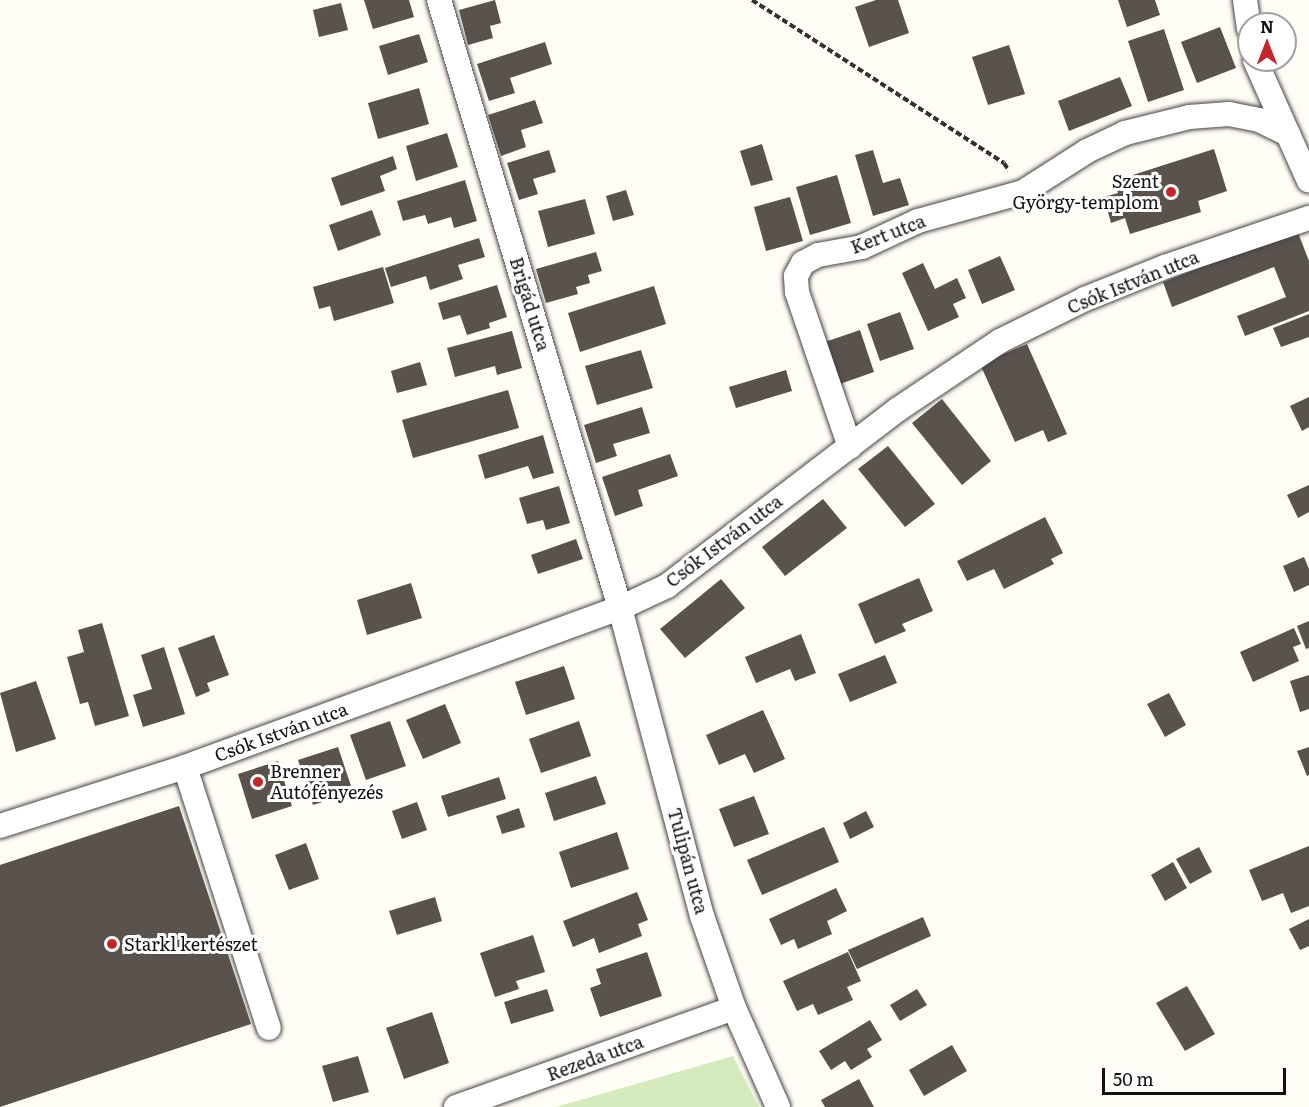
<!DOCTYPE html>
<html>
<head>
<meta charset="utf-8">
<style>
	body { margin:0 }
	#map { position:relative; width:1309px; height:1107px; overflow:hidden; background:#fffdf5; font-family:Literata,serif }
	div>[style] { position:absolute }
	.green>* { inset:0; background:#d5ebbd }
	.building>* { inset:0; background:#5a524d }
	.path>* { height:4px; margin-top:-2px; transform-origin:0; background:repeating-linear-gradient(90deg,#333 0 6px,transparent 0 9px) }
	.roads { filter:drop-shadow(0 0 2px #444) drop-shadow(0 0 2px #444) }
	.minor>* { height:24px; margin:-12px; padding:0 12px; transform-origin:12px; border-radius:12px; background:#fff }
	.dots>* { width:16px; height:16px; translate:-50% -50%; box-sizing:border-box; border:3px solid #fff; border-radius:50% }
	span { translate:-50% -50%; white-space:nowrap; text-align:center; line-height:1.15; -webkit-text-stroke:6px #fff; paint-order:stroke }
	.poi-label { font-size:18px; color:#111 }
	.right { translate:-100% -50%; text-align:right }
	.left { translate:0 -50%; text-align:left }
	.street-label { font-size:18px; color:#111 }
	.north { position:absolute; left:1237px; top:12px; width:60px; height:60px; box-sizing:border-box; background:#fff; border:2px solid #a0a0a0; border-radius:50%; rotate:0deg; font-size:16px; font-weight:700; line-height:24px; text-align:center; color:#111 }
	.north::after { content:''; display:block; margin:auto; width:21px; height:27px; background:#c4262e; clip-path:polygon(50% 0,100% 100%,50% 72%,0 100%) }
	.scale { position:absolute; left:1102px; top:1068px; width:184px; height:27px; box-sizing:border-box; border:3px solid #111; border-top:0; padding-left:8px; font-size:18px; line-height:21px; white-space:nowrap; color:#111; -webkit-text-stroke:4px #fff; paint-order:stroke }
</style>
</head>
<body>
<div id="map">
	<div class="green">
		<i style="clip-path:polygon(733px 1056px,759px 1107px,556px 1107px)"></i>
	</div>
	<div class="building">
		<i style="clip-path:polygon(364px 0,409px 0,414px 17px,373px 29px)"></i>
		<i style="clip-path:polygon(495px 0,501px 23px,490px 26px,493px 38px,468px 45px,459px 10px)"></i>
		<i style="clip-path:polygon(876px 0,898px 0,909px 33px,869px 47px,855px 7px)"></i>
		<i style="clip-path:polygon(1118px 0,1155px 0,1160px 15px,1127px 27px)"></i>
		<i style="clip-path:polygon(341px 3px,348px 30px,319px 37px,313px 10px)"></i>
		<i style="clip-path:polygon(1220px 27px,1236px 68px,1197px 83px,1181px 42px)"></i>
		<i style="clip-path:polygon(1164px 29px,1184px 90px,1148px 102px,1128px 41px)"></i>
		<i style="clip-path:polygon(419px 34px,428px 62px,388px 75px,379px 46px)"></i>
		<i style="clip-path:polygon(545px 42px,552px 64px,510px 78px,515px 93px,489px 101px,477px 64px)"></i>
		<i style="clip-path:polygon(1009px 45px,1025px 94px,988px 105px,972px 57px)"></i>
		<i style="clip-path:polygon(1120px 77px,1132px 106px,1069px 131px,1058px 101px)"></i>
		<i style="clip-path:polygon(419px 88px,429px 124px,378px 139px,368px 103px)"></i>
		<i style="clip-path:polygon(535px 100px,543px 123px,521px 130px,526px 147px,501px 156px,488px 115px)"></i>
		<i style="clip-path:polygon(447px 133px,458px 167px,416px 181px,406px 146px)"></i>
		<i style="clip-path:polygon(762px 144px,773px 180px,751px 186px,740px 151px)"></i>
		<i style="clip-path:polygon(1214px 149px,1227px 191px,1198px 201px,1201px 212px,1130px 234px,1125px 218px,1111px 223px,1104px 197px,1118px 193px,1114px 181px)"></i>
		<i style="clip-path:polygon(549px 150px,556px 172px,533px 179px,538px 194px,519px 200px,507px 163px)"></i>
		<i style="clip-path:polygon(873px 150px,883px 183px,900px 178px,909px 205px,873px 216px,855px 155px)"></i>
		<i style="clip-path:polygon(393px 156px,397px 169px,380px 176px,385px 191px,341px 206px,331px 178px)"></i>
		<i style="clip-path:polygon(837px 175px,851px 223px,810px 235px,796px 187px)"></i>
		<i style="clip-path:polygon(465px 180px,477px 221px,454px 228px,451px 217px,428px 224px,425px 215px,403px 221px,397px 201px)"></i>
		<i style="clip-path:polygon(626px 190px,634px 215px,613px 221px,606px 196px)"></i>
		<i style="clip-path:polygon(790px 197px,803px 241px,766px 251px,754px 207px)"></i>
		<i style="clip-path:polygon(585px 199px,595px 234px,548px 247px,538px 211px)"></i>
		<i style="clip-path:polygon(372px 210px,381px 235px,338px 251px,329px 225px)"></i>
		<i style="clip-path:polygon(1297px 230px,1309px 261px,1309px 311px,1245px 336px,1237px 316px,1286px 297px,1274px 267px,1172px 307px,1163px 282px)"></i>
		<i style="clip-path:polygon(479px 238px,485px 257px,458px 265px,463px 279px,430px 290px,426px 276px,391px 287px,385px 268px)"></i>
		<i style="clip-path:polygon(596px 252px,602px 271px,588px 275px,590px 283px,576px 287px,578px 294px,546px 303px,536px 269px)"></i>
		<i style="clip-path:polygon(1000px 256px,1015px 290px,982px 304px,968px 270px)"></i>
		<i style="clip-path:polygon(923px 263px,935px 289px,957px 278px,966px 298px,953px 304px,959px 317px,928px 331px,902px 273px)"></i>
		<i style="clip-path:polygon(383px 267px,394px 303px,334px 321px,330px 306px,319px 309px,313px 287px)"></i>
		<i style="clip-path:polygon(497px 285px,507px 317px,489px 323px,490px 328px,467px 335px,460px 315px,443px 320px,438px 303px)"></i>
		<i style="clip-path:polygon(654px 286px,666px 324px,580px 352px,568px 313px)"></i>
		<i style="clip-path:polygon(900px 312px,914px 349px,880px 361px,867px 324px)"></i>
		<i style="clip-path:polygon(1309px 314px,1309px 337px,1281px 347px,1273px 328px)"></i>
		<i style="clip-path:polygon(860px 330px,874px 372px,837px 385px,822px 343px)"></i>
		<i style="clip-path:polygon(512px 331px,522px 368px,497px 375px,495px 366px,455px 377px,447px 348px)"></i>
		<i style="clip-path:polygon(1027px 344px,1067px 434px,1048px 442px,1043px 430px,1015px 442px,980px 364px)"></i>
		<i style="clip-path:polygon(641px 350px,653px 388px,597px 405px,585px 366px)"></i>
		<i style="clip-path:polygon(420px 362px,427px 385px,397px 393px,391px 371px)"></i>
		<i style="clip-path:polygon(786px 370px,792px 391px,736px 408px,729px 387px)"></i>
		<i style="clip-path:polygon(508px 390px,519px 428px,413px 458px,402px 420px)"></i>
		<i style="clip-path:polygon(1309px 397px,1309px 427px,1302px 431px,1290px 406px)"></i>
		<i style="clip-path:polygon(942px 399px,991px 461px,962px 485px,912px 423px)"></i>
		<i style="clip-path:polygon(642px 407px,650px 433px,613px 444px,617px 456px,596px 463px,584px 425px)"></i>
		<i style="clip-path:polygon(543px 435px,554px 473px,533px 479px,528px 466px,485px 479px,478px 455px)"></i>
		<i style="clip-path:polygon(888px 446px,935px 504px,905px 527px,858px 469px)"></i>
		<i style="clip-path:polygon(670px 454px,678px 476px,638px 490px,643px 506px,615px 516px,602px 477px)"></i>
		<i style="clip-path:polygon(1309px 485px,1309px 512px,1298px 518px,1287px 495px)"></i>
		<i style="clip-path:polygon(559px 486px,570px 523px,546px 530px,543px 520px,527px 524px,519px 498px)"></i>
		<i style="clip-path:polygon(823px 499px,847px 528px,785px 576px,762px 547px)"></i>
		<i style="clip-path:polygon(1045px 517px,1063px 553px,1051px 559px,1054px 564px,1004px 589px,994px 569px,967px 581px,957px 561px)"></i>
		<i style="clip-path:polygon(576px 539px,583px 559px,538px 574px,531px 555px)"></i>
		<i style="clip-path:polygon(1304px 557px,1309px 569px,1309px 585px,1294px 592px,1283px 566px)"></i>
		<i style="clip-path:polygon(919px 578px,933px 611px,902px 624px,906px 631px,875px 644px,858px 604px)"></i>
		<i style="clip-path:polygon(721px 579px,745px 608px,685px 658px,660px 629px)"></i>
		<i style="clip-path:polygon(411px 583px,422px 618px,367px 635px,357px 600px)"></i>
		<i style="clip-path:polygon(1309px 621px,1309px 648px,1306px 649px,1297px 626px)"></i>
		<i style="clip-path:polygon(102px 623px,129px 716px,95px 726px,88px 702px,80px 704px,67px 657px,84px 652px,78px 630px)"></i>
		<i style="clip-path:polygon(1294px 628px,1301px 644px,1293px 647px,1299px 661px,1253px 682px,1240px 652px)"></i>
		<i style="clip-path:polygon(801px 634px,816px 673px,795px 681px,790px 669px,756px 683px,745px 657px)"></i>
		<i style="clip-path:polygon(214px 635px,229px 675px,207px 683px,210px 691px,196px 697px,178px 648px)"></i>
		<i style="clip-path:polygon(164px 647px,185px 714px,143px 727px,133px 695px,152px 689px,141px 655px)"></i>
		<i style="clip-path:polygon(885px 655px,897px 683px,850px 702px,838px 674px)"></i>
		<i style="clip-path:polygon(564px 666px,575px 699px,526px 715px,515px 682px)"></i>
		<i style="clip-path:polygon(1309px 675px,1309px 709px,1300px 712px,1290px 681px)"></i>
		<i style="clip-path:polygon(36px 681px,56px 739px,16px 752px,0 693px)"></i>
		<i style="clip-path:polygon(1169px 693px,1186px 725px,1165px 737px,1147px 704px)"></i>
		<i style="clip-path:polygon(445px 704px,461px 743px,423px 759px,406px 720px)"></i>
		<i style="clip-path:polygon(763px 710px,785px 759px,754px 773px,745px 754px,719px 765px,706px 735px)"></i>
		<i style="clip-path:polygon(390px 721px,406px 766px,366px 780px,350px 735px)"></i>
		<i style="clip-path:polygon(579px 721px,591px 756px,541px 773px,529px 739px)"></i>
		<i style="clip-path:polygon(338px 747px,353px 792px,313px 805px,298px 760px)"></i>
		<i style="clip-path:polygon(1309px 747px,1309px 775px,1307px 776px,1297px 751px)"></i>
		<i style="clip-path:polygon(278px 761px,292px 806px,252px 819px,238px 774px)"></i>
		<i style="clip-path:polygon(596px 776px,606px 804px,554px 821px,545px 793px)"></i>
		<i style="clip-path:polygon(499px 777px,506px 799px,448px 817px,441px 796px)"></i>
		<i style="clip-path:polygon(754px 796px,769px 834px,734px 847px,719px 809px)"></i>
		<i style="clip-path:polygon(417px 802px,427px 830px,402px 839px,392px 811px)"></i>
		<i style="clip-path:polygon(179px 806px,251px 1024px,0 1107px,0 865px)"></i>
		<i style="clip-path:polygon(519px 808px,525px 827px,502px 834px,496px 816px)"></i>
		<i style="clip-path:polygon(866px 811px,874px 827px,850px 839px,843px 823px)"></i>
		<i style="clip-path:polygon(824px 827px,839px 862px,762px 895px,747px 860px)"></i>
		<i style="clip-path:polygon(617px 832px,629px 869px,571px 888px,559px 852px)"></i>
		<i style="clip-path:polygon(306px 843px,319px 879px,289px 890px,275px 855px)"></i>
		<i style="clip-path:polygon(1309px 846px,1309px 906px,1291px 913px,1283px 893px,1262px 901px,1249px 870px)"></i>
		<i style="clip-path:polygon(1199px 847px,1212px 872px,1190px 884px,1176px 859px)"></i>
		<i style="clip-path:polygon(1173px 862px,1187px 888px,1165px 901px,1151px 875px)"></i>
		<i style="clip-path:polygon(836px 888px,847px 911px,827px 921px,832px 934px,798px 949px,794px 939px,781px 945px,769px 919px)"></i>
		<i style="clip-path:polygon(637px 892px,648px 920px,638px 924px,642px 936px,599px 953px,594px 938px,573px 947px,563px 921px)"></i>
		<i style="clip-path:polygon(435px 897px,442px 921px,397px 935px,389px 911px)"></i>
		<i style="clip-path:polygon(923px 917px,931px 936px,857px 969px,848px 950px)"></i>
		<i style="clip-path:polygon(1309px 919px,1309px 946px,1300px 950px,1289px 929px)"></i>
		<i style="clip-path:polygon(533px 935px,545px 972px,516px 981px,519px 989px,495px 997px,480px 953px)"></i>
		<i style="clip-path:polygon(647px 952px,662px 996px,600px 1017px,590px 988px,601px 984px,596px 969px)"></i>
		<i style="clip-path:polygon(848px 952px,861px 981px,847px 987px,853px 1000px,818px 1015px,813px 1004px,797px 1011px,783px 981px)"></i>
		<i style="clip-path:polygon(1187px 986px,1215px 1034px,1185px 1051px,1156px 1003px)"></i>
		<i style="clip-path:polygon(547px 989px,554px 1011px,511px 1024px,504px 1002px)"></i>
		<i style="clip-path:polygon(917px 989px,927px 1005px,900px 1021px,890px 1005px)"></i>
		<i style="clip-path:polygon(432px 1012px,449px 1063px,404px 1079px,386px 1028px)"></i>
		<i style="clip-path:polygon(870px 1020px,882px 1040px,867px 1049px,872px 1057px,851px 1070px,845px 1061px,831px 1070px,819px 1051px)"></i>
		<i style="clip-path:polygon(952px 1045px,967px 1071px,924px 1096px,909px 1070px)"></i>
		<i style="clip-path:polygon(358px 1056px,369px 1092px,333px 1102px,322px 1066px)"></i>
		<i style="clip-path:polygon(859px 1079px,874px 1107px,825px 1107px,821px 1100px)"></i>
	</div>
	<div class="path">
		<i style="left:752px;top:0;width:300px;rotate:32.9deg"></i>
		<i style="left:1004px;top:163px;width:9px;rotate:58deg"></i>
	</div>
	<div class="roads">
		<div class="minor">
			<i style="left:439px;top:0;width:634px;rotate:73.42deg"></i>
			<i style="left:620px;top:608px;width:319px;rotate:75.1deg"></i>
			<i style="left:702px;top:916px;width:97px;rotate:70.8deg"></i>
			<i style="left:734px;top:1008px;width:108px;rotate:66deg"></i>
			<i style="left:1245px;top:0;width:29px;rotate:82deg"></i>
			<i style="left:1255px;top:60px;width:81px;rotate:66deg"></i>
			<i style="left:850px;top:447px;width:164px;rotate:-108.9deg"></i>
			<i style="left:797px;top:292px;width:16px;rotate:-94deg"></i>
			<i style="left:796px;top:276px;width:15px;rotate:-62deg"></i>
			<i style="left:803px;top:263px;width:17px;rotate:-28deg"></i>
			<i style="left:818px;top:255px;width:45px;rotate:-10.3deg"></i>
			<i style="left:862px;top:247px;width:62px;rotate:-24.9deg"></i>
			<i style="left:918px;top:221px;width:109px;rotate:-15.4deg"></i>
			<i style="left:1023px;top:192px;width:76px;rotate:-32.6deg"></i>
			<i style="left:1087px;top:151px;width:42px;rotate:-25.3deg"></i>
			<i style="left:1125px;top:133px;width:66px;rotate:-14deg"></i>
			<i style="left:1189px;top:117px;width:40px;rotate:-4.3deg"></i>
			<i style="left:1229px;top:114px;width:31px;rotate:11deg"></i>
			<i style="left:1259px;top:120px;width:32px;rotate:26deg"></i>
			<i style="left:1288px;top:134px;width:51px;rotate:65.9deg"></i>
			<i style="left:185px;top:767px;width:274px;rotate:72.2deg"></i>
			<i style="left:0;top:826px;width:194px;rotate:-17.7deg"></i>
			<i style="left:185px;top:767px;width:463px;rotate:-20.1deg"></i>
			<i style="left:620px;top:608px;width:52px;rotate:-25.1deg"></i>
			<i style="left:667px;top:586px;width:290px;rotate:-37.4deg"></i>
			<i style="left:897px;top:410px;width:124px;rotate:-33.8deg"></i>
			<i style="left:1000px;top:341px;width:95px;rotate:-26.3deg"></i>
			<i style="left:1085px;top:299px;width:88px;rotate:-21.9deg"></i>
			<i style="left:1167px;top:266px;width:150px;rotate:-18.7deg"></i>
			<i style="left:456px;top:1107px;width:295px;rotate:-19.6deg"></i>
		</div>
	</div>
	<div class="dots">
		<i style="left:1171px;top:192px;background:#c4262e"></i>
		<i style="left:258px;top:782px;background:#c4262e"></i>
		<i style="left:112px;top:944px;background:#c4262e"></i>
	</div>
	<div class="poi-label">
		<span class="right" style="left:1159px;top:192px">Szent<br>György-templom</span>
		<span class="left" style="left:270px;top:782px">Brenner<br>Autófényezés</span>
		<span class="left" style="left:124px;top:944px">Starkl kertészet</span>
	</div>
	<div class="street-label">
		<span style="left:888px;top:234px;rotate:-21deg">Kert utca</span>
		<span style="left:1133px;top:282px;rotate:-22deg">Csók István utca</span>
		<span style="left:530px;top:304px;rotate:73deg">Brigád utca</span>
		<span style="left:724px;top:541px;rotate:-37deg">Csók István utca</span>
		<span style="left:281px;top:732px;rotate:-20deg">Csók István utca</span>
		<span style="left:688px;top:861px;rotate:75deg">Tulipán utca</span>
		<span style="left:595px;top:1058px;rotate:-20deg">Rezeda utca</span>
	</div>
	<div class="north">N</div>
	<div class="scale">50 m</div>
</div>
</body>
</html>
